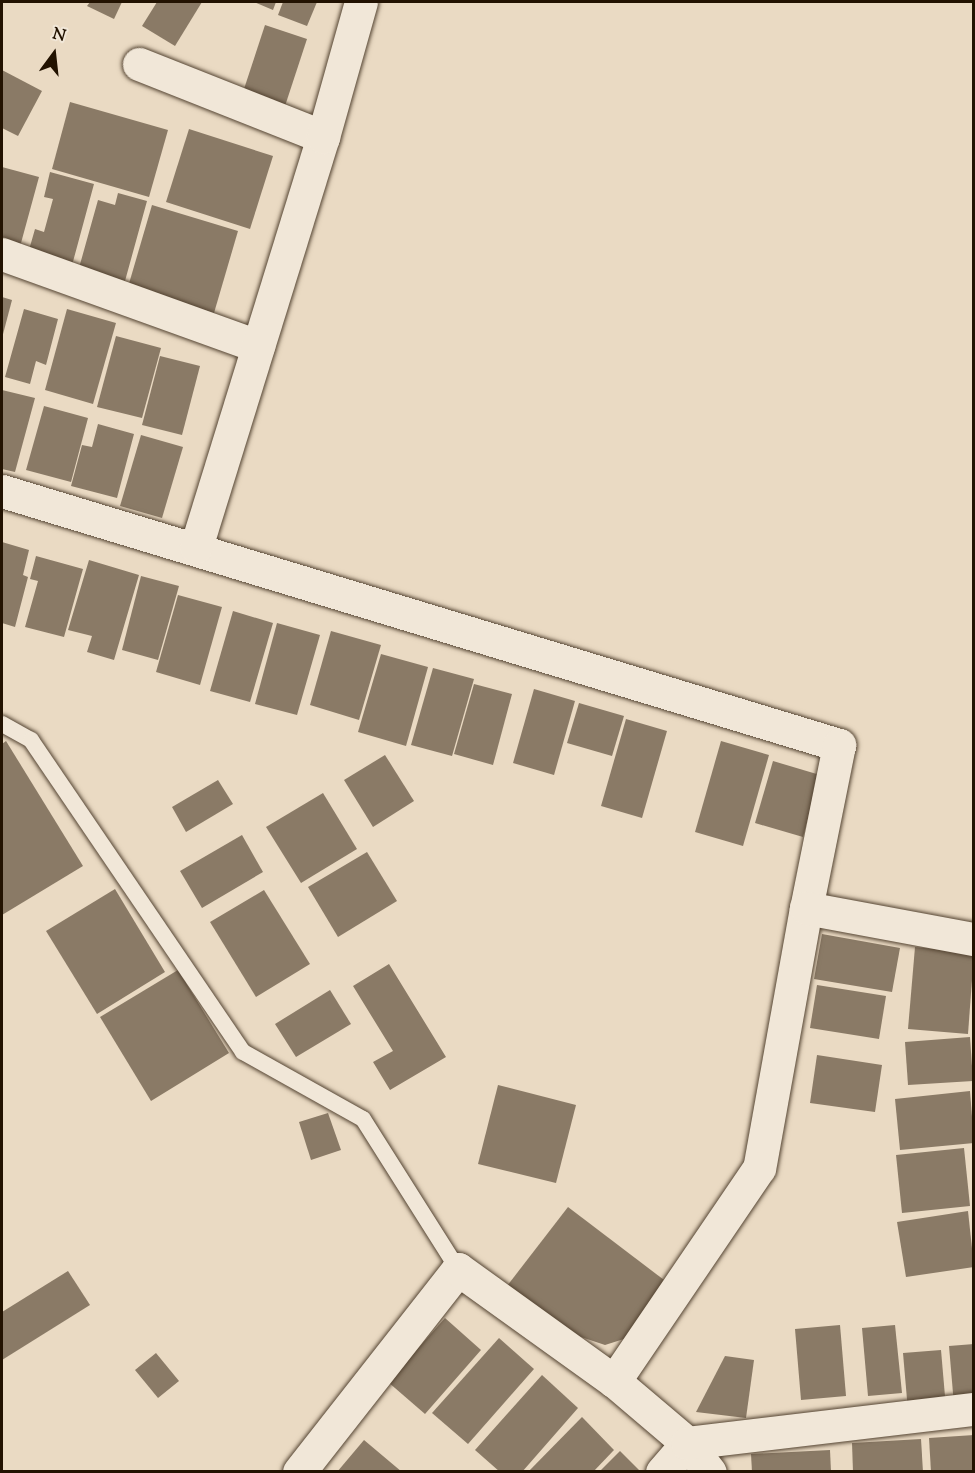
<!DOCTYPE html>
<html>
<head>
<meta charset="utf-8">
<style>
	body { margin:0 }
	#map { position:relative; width:975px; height:1473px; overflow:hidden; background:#eadac3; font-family:"Sorts Mill Goudy",serif }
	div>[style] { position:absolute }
	.building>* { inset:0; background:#8a7a66 }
	.roads { filter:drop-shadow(0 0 2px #544432) drop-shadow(0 0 2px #544432) }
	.lane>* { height:16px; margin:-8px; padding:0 8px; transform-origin:8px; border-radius:8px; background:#f1e7d8 }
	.street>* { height:33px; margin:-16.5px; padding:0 16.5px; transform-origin:16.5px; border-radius:16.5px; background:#f1e7d8 }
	span { translate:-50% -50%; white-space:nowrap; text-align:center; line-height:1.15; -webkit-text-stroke:4.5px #f1e7d8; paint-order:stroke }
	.frame { position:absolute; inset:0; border:3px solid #221201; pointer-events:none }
	.north { position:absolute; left:24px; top:24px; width:60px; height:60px; -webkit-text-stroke:4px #f1e7d8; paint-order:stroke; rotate:15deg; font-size:16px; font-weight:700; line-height:24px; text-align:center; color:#221201 }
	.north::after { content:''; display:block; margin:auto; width:21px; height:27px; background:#221201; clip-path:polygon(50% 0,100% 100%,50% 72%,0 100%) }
</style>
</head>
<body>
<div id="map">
	<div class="building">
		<i style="clip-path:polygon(90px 2px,122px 2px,114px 19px,87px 6px)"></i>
		<i style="clip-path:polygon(157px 2px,202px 2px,175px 46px,142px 26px)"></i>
		<i style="clip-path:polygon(254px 2px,276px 2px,273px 10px)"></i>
		<i style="clip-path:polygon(283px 2px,317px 2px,307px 26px,278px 15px)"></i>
		<i style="clip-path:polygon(265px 25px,307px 39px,285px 106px,243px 92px)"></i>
		<i style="clip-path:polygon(2px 70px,42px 91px,18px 136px,2px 128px)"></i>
		<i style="clip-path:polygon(70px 102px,168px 130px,149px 197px,52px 169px)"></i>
		<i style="clip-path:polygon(189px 129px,273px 156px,250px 229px,166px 202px)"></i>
		<i style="clip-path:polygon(2px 167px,39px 177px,18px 254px,2px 250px)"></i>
		<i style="clip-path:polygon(50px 172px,94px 184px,71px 269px,27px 257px,35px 229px,44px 232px,53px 199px,44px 197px)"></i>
		<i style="clip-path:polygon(118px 193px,147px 201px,125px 281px,79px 268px,98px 200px,115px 205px)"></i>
		<i style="clip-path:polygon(152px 205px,238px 231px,214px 313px,128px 287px)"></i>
		<i style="clip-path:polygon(2px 297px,12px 300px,2px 338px)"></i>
		<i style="clip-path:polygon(24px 309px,58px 319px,46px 365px,36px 361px,30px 384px,5px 377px)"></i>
		<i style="clip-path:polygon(67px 309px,116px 323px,93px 404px,45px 390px)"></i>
		<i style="clip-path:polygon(116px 336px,161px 348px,142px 418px,97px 407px)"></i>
		<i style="clip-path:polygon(160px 356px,200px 366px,182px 435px,142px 425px)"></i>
		<i style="clip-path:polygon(2px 390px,35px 398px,15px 472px,2px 469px)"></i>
		<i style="clip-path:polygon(44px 406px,88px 418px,71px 482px,26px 470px)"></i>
		<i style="clip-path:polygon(98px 424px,134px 434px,117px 498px,71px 486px,82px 445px,92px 447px)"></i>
		<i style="clip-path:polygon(141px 435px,183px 447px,162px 518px,120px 506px)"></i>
		<i style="clip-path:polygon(2px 542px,29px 550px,23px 575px,28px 577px,15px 627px,2px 623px)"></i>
		<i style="clip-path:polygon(36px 556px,83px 569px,64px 637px,25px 627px,38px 581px,30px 579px)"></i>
		<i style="clip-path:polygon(89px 560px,139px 575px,114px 660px,87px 652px,92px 636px,68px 630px)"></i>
		<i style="clip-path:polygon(141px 576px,179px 586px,158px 660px,122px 650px)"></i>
		<i style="clip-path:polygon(178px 595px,222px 607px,200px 685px,156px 672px)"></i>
		<i style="clip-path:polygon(233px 611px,273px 623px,250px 702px,210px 691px)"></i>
		<i style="clip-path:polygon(277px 623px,320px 635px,297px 715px,255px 704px)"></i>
		<i style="clip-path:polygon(331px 631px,381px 645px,359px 720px,310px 705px)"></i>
		<i style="clip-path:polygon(381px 654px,428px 667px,406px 746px,358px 732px)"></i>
		<i style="clip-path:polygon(433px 668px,474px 679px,452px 756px,411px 745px)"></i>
		<i style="clip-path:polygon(474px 684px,512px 694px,493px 765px,454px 754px)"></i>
		<i style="clip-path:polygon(534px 689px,575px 701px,554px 775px,513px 763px)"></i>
		<i style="clip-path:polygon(579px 703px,624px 716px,612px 756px,567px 743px)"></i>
		<i style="clip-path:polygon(626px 719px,667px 731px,642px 818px,601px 806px)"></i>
		<i style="clip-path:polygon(6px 741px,83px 866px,2px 915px,2px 744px)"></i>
		<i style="clip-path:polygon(721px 741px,769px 755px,743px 846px,695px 832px)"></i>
		<i style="clip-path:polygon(385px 755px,414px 801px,373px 827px,344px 780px)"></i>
		<i style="clip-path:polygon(773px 761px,820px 775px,803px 837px,755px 823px)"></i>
		<i style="clip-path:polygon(218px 780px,233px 804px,186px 832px,172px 807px)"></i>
		<i style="clip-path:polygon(323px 793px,357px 849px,301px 883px,266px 827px)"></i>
		<i style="clip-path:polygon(242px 835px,263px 872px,202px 908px,180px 871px)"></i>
		<i style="clip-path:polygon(367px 852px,397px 901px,338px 937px,308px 887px)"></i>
		<i style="clip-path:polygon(115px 889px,165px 972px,97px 1014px,46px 931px)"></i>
		<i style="clip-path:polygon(264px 890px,310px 964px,256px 997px,210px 922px)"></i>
		<i style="clip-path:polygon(822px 934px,900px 948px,892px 992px,814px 979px)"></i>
		<i style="clip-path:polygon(915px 947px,974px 953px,968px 1034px,908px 1029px)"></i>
		<i style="clip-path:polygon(389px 964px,446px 1057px,390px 1090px,373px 1062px,393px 1051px,353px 986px)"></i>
		<i style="clip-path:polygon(178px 970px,229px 1053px,151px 1101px,100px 1017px)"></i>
		<i style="clip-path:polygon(817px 985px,886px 996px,879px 1039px,810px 1028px)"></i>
		<i style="clip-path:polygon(330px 990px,351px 1024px,296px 1057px,275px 1024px)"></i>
		<i style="clip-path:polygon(970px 1037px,973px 1081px,908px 1085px,905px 1042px)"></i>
		<i style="clip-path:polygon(817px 1055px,882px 1065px,875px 1112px,810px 1103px)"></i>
		<i style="clip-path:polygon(498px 1085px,576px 1105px,556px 1183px,478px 1164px)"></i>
		<i style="clip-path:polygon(970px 1091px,974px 1143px,900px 1150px,895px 1099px)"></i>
		<i style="clip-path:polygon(328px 1113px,341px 1150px,311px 1160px,299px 1122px)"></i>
		<i style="clip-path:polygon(964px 1148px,970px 1206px,902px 1213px,896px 1155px)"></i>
		<i style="clip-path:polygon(568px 1207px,668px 1283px,627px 1338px,605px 1345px,569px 1333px,507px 1286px)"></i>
		<i style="clip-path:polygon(968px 1211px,974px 1267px,906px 1277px,897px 1222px)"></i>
		<i style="clip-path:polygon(68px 1271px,90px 1305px,2px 1360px,2px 1312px)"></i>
		<i style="clip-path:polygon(445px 1318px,481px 1350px,425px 1414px,388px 1382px)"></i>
		<i style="clip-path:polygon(840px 1325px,846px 1396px,801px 1400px,795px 1329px)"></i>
		<i style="clip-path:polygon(895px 1325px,902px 1393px,868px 1396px,862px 1328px)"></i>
		<i style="clip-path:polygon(499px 1338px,534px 1369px,468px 1444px,432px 1413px)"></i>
		<i style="clip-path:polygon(974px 1344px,974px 1403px,954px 1405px,949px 1346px)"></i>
		<i style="clip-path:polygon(941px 1350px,946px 1408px,908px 1411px,903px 1353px)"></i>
		<i style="clip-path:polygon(156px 1353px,179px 1381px,158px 1398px,135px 1370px)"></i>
		<i style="clip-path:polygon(725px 1356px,754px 1360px,746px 1418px,696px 1412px)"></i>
		<i style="clip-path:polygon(542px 1375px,578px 1408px,522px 1472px,500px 1472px,475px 1450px)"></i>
		<i style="clip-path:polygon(582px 1417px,614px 1450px,593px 1472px,528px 1472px)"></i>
		<i style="clip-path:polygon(974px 1435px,974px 1472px,931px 1472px,929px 1438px)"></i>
		<i style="clip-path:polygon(921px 1439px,923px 1472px,853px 1472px,852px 1443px)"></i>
		<i style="clip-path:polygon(364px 1440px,402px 1472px,337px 1472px)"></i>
		<i style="clip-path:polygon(830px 1450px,831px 1472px,752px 1472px,751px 1454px)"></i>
		<i style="clip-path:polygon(620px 1451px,641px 1472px,599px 1472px)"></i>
	</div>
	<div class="roads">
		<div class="lane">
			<i style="left:2px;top:724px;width:33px;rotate:29deg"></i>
			<i style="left:31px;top:740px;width:377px;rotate:55.8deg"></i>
			<i style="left:243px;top:1052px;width:137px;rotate:29.2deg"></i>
			<i style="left:363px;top:1119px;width:178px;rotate:57.7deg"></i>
		</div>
		<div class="street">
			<i style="left:139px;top:64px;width:198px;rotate:21.6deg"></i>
			<i style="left:2px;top:254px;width:272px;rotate:19.8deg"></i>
			<i style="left:2px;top:491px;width:875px;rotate:16.88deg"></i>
			<i style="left:839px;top:745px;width:166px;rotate:101.4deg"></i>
			<i style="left:806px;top:908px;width:264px;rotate:100.2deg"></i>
			<i style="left:759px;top:1168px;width:258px;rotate:124.2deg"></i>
			<i style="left:196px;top:547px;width:429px;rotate:-72.8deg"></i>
			<i style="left:323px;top:137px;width:140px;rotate:-74.3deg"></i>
			<i style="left:806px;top:908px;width:171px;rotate:10.5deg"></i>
			<i style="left:299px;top:1472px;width:258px;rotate:-51.9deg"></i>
			<i style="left:458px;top:1269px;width:192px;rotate:35.7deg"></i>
			<i style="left:614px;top:1381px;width:96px;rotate:40.3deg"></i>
			<i style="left:687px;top:1443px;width:37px;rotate:52deg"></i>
			<i style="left:662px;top:1472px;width:38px;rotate:-49deg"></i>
			<i style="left:687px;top:1443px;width:289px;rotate:-6.8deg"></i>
		</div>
	</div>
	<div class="frame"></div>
	<div class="north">N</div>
</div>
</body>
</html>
